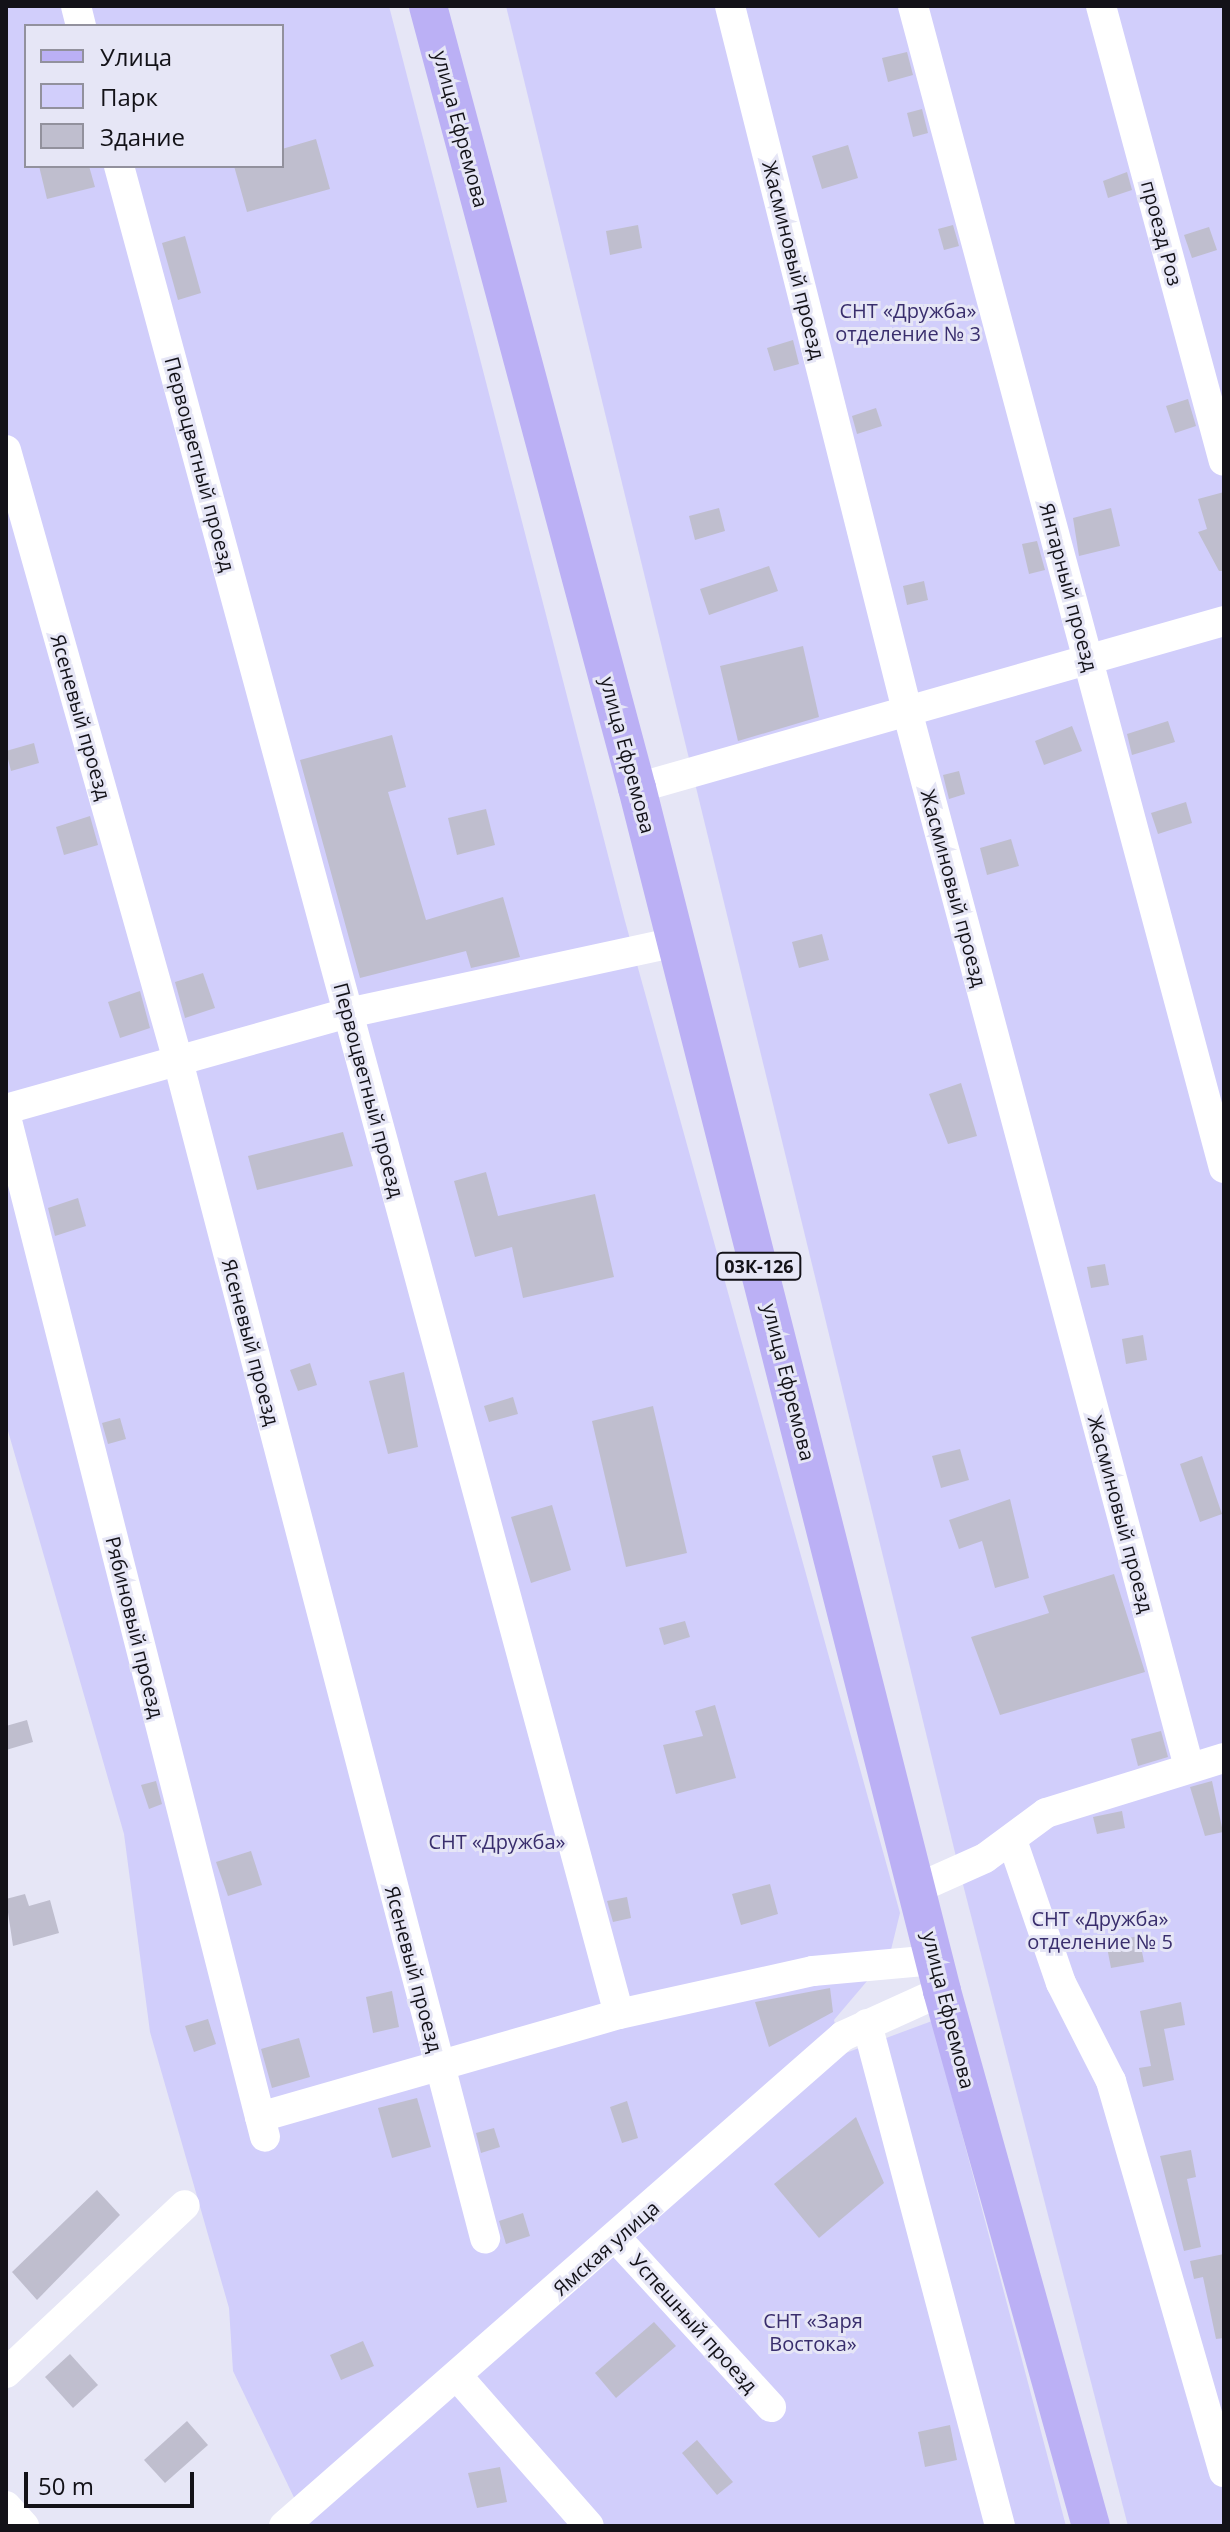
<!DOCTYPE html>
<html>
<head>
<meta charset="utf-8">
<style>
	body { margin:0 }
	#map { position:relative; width:1230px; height:2532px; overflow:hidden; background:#e6e6f6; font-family:"Open Sans",sans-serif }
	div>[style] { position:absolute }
	.green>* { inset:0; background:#d1cefb }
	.building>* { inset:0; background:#bfbece }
	.minor>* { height:30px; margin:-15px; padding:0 15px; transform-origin:15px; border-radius:15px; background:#fff }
	.major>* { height:38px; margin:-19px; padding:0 19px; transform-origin:19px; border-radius:19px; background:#bbb0f5 }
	span { translate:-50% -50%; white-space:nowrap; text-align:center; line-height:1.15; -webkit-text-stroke:6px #e6e6f6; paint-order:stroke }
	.shield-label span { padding:2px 6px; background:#e6e6f6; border:2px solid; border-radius:6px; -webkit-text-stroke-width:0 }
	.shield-label { font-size:18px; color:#131218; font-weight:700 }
	.street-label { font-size:20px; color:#131218 }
	.park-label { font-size:20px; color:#392e6d }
	.frame { position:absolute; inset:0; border:8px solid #131218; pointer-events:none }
	.legend { position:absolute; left:24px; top:24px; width:260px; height:144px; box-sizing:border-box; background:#e6e6f6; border:2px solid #92919d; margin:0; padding:10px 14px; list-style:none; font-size:24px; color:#131218 }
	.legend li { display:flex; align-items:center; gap:16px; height:40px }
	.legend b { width:40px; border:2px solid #92919d }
	.scale { position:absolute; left:24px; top:2472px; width:170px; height:36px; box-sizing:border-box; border:4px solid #131218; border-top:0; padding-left:10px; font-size:24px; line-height:28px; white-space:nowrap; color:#131218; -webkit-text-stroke:6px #e6e6f6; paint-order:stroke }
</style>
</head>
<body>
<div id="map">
	<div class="green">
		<i style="clip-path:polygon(evenodd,6px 6px,389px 6px,625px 921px,900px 1913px,890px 1954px,834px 2020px,843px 2054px,932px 2021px,1066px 2526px,284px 2526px,301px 2512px,233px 2371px,229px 2308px,150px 2032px,124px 1834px,6px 1424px,6px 6px,26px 26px,282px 26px,282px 166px,26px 166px,26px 26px)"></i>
		<i style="clip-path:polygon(506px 6px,1224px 6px,1224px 2526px,1128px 2526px,959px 1869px)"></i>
	</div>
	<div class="building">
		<i style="clip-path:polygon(907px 52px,913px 75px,888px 82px,882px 58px)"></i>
		<i style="clip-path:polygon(922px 109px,928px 133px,913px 137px,907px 113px)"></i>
		<i style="clip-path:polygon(316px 139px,330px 189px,247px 212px,234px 166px,282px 166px,282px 149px)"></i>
		<i style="clip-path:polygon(848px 145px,858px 178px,822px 189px,812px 156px)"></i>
		<i style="clip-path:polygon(39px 166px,89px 166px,95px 187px,47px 199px)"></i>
		<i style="clip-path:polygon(1127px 172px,1132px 190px,1108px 198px,1103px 181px)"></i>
		<i style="clip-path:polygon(638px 225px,642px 248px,610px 255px,606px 231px)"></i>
		<i style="clip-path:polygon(953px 225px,959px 246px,944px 250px,938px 229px)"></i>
		<i style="clip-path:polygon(1209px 227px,1217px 250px,1192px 258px,1184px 235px)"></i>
		<i style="clip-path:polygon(185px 236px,201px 293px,178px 300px,162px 243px)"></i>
		<i style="clip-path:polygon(793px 340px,799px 364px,774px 371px,767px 348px)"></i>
		<i style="clip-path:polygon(1188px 399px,1196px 426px,1175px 433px,1166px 406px)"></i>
		<i style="clip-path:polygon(876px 408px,882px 426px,857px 434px,852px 416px)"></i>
		<i style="clip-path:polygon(1224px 492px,1224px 571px,1219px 571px,1198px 532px,1207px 529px,1198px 499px)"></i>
		<i style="clip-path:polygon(719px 508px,725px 531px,695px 540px,689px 516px)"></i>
		<i style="clip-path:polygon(1111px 508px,1120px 546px,1079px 556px,1073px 518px)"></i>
		<i style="clip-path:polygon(1037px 541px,1045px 570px,1029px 574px,1022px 544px)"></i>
		<i style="clip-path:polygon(769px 566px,778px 591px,709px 615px,700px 589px)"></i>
		<i style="clip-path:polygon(924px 581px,928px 600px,907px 605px,903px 586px)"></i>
		<i style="clip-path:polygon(803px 646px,819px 717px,738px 741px,720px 666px)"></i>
		<i style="clip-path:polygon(1168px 721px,1175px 742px,1132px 755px,1127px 734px)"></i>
		<i style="clip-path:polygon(1072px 726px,1082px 751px,1044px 765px,1035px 741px)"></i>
		<i style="clip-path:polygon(392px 735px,406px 787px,388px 792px,426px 920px,503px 897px,520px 957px,471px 968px,466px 951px,360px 978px,300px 760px)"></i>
		<i style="clip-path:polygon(34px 743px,39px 763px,11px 771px,6px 751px)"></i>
		<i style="clip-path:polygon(959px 771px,965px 794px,949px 799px,943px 775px)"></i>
		<i style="clip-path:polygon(1186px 802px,1192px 823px,1158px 834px,1151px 813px)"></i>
		<i style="clip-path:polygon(486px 809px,495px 845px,457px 855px,448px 818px)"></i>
		<i style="clip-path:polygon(90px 816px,98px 845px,64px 855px,56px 827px)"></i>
		<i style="clip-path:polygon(1011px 839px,1019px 866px,987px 875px,980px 848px)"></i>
		<i style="clip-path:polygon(822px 934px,829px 960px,799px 968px,792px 942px)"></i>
		<i style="clip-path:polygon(203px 973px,215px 1008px,185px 1018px,175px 982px)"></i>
		<i style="clip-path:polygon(140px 991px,150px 1028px,120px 1038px,108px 1002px)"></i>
		<i style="clip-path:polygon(961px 1083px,977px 1136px,948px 1144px,929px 1094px)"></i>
		<i style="clip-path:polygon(343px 1132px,353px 1166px,257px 1190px,248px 1156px)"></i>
		<i style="clip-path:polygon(486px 1172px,498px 1216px,595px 1194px,614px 1277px,523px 1298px,512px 1247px,475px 1257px,454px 1181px)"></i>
		<i style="clip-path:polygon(78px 1198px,86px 1226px,55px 1236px,48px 1208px)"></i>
		<i style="clip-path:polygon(1105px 1264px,1109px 1285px,1091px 1288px,1087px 1267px)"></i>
		<i style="clip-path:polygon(1143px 1335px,1147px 1360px,1126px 1364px,1122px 1339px)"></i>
		<i style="clip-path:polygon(310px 1363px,317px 1385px,298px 1391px,290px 1370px)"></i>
		<i style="clip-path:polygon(404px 1372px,418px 1447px,388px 1454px,369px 1381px)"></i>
		<i style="clip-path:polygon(513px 1397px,518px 1414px,489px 1422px,484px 1406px)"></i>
		<i style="clip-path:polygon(653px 1406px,687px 1553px,626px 1567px,592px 1421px)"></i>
		<i style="clip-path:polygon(120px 1418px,126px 1439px,108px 1444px,102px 1423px)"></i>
		<i style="clip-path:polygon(960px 1449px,969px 1480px,941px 1488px,932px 1456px)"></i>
		<i style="clip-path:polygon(1202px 1456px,1222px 1514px,1200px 1522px,1180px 1464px)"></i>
		<i style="clip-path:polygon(1010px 1499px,1029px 1578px,995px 1588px,982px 1541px,959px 1549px,949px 1520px)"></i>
		<i style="clip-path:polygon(552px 1505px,571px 1570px,531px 1583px,511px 1517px)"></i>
		<i style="clip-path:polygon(1114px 1574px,1145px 1672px,1000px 1715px,971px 1637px,1049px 1613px,1043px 1596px)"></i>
		<i style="clip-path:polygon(685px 1621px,690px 1637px,664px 1645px,659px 1628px)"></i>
		<i style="clip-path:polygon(715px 1705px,736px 1778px,676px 1794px,663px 1745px,703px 1736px,695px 1711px)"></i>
		<i style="clip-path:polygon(27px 1720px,33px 1742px,6px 1750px,6px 1726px)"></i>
		<i style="clip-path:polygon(1161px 1731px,1168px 1757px,1138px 1766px,1131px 1739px)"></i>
		<i style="clip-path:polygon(156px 1781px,162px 1804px,149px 1809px,141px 1785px)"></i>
		<i style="clip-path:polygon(1212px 1781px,1223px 1832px,1205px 1836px,1190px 1787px)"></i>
		<i style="clip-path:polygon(1122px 1811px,1125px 1828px,1097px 1834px,1093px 1817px)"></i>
		<i style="clip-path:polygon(251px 1851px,262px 1885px,228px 1896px,216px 1862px)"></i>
		<i style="clip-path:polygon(770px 1884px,778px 1914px,741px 1925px,732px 1894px)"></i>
		<i style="clip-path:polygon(25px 1894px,29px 1906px,50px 1900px,59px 1933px,13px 1946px,6px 1899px)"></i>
		<i style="clip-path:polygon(627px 1897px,631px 1918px,613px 1922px,607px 1901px)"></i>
		<i style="clip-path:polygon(1139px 1936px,1144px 1962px,1111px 1968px,1106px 1942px)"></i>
		<i style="clip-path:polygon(830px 1988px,833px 2012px,769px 2047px,755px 2002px)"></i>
		<i style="clip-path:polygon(392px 1991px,399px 2027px,373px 2033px,366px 1997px)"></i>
		<i style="clip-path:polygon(1181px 2002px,1185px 2025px,1164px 2029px,1174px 2080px,1143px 2087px,1139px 2068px,1151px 2066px,1140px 2011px)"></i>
		<i style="clip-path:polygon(208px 2019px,216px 2044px,194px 2052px,185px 2026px)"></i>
		<i style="clip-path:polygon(299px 2038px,310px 2077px,272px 2088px,261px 2049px)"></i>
		<i style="clip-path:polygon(417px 2098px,431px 2147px,392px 2158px,378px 2108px)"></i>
		<i style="clip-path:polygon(627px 2101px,638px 2138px,622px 2143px,610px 2107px)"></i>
		<i style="clip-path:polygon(856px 2117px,884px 2183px,819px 2238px,774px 2184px)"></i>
		<i style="clip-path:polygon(494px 2128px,500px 2147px,481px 2153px,476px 2133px)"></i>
		<i style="clip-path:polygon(1191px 2150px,1196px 2177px,1187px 2179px,1201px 2247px,1184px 2251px,1160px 2156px)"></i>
		<i style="clip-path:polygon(97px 2190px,120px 2215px,37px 2300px,12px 2272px)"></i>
		<i style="clip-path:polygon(523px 2213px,530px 2236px,506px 2244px,499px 2221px)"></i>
		<i style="clip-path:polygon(1224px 2254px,1224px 2338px,1216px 2339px,1203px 2277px,1194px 2279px,1190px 2261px)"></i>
		<i style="clip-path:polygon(654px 2322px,676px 2346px,616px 2398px,595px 2373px)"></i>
		<i style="clip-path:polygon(363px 2341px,374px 2366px,341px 2380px,330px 2355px)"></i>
		<i style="clip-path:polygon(70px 2354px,98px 2385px,73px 2408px,45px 2377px)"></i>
		<i style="clip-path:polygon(187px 2421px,208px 2445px,165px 2483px,144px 2460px)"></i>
		<i style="clip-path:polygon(950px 2425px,957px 2460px,925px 2467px,918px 2432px)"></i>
		<i style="clip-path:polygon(697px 2440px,733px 2482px,717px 2495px,682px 2453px)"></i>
		<i style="clip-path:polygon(500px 2467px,507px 2502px,477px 2508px,468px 2473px)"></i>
	</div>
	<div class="minor">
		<i style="left:76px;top:6px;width:21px;rotate:76deg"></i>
		<i style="left:730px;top:6px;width:730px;rotate:75.89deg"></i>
		<i style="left:908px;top:714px;width:1090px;rotate:75.06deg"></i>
		<i style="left:913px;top:6px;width:1203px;rotate:75.02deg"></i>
		<i style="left:1101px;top:6px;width:471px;rotate:74.9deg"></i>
		<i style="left:119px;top:166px;width:1914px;rotate:74.86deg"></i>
		<i style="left:6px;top:450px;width:631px;rotate:74.27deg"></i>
		<i style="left:177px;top:1057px;width:1221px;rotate:75.38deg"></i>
		<i style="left:637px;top:788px;width:610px;rotate:-15.88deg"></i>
		<i style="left:6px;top:1109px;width:355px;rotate:-15.7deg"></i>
		<i style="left:348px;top:1013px;width:337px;rotate:-12.2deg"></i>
		<i style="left:6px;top:1117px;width:1052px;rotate:75.75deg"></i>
		<i style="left:1012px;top:1840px;width:151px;rotate:71.1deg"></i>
		<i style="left:1061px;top:1983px;width:110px;rotate:63deg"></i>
		<i style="left:1111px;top:2081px;width:407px;rotate:73.9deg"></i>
		<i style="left:918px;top:1888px;width:73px;rotate:-24.1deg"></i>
		<i style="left:985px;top:1858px;width:76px;rotate:-36.4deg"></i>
		<i style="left:1046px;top:1813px;width:186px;rotate:-17.2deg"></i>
		<i style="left:867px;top:2024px;width:519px;rotate:75.16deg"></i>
		<i style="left:260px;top:2117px;width:373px;rotate:-16deg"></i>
		<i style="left:619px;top:2014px;width:199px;rotate:-12.5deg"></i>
		<i style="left:813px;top:1971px;width:122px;rotate:-5.2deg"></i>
		<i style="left:617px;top:2239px;width:228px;rotate:47.5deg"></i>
		<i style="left:6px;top:2373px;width:245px;rotate:-43.2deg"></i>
		<i style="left:458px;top:2377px;width:198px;rotate:48.7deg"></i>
		<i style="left:6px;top:2506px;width:27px;rotate:48deg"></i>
		<i style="left:284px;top:2526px;width:743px;rotate:-41.24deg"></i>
		<i style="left:843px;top:2036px;width:109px;rotate:-24.4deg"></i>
	</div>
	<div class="major">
		<i style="left:428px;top:6px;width:809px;rotate:75.04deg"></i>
		<i style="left:637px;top:788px;width:1241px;rotate:75.77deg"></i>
		<i style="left:942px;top:1991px;width:555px;rotate:74.44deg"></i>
	</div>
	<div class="shield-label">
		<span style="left:759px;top:1266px">03К-126</span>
	</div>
	<div class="street-label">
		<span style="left:461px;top:129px;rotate:75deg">улица Ефремова</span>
		<span style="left:1162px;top:233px;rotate:75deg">проезд Роз</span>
		<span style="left:794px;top:260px;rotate:76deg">Жасминовый проезд</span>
		<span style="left:200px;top:464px;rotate:75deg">Первоцветный проезд</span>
		<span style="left:1069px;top:587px;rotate:75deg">Янтарный проезд</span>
		<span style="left:81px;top:717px;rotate:74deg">Ясеневый проезд</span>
		<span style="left:628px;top:755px;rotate:75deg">улица Ефремова</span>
		<span style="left:954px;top:888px;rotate:75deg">Жасминовый проезд</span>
		<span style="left:369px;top:1090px;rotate:75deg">Первоцветный проезд</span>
		<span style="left:251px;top:1342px;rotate:75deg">Ясеневый проезд</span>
		<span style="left:789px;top:1382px;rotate:76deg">улица Ефремова</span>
		<span style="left:1121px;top:1514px;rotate:75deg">Жасминовый проезд</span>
		<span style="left:135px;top:1627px;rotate:76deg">Рябиновый проезд</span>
		<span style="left:414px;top:1969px;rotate:75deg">Ясеневый проезд</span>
		<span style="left:949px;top:2010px;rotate:76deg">улица Ефремова</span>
		<span style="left:606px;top:2248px;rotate:-41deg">Ямская улица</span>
		<span style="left:694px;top:2323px;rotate:48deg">Успешный проезд</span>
	</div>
	<div class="park-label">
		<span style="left:908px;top:322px">СНТ «Дружба»<br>отделение № 3</span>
		<span style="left:497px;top:1841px">СНТ «Дружба»</span>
		<span style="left:1100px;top:1930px">СНТ «Дружба»<br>отделение № 5</span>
		<span style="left:813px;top:2332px">СНТ «Заря<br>Востока»</span>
	</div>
	<div class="frame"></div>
	<ul class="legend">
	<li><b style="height:10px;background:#bbb0f5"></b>Улица</li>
	<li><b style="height:22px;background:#d1cefb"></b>Парк</li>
	<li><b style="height:22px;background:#bfbece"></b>Здание</li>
	</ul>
	<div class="scale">50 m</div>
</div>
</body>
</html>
